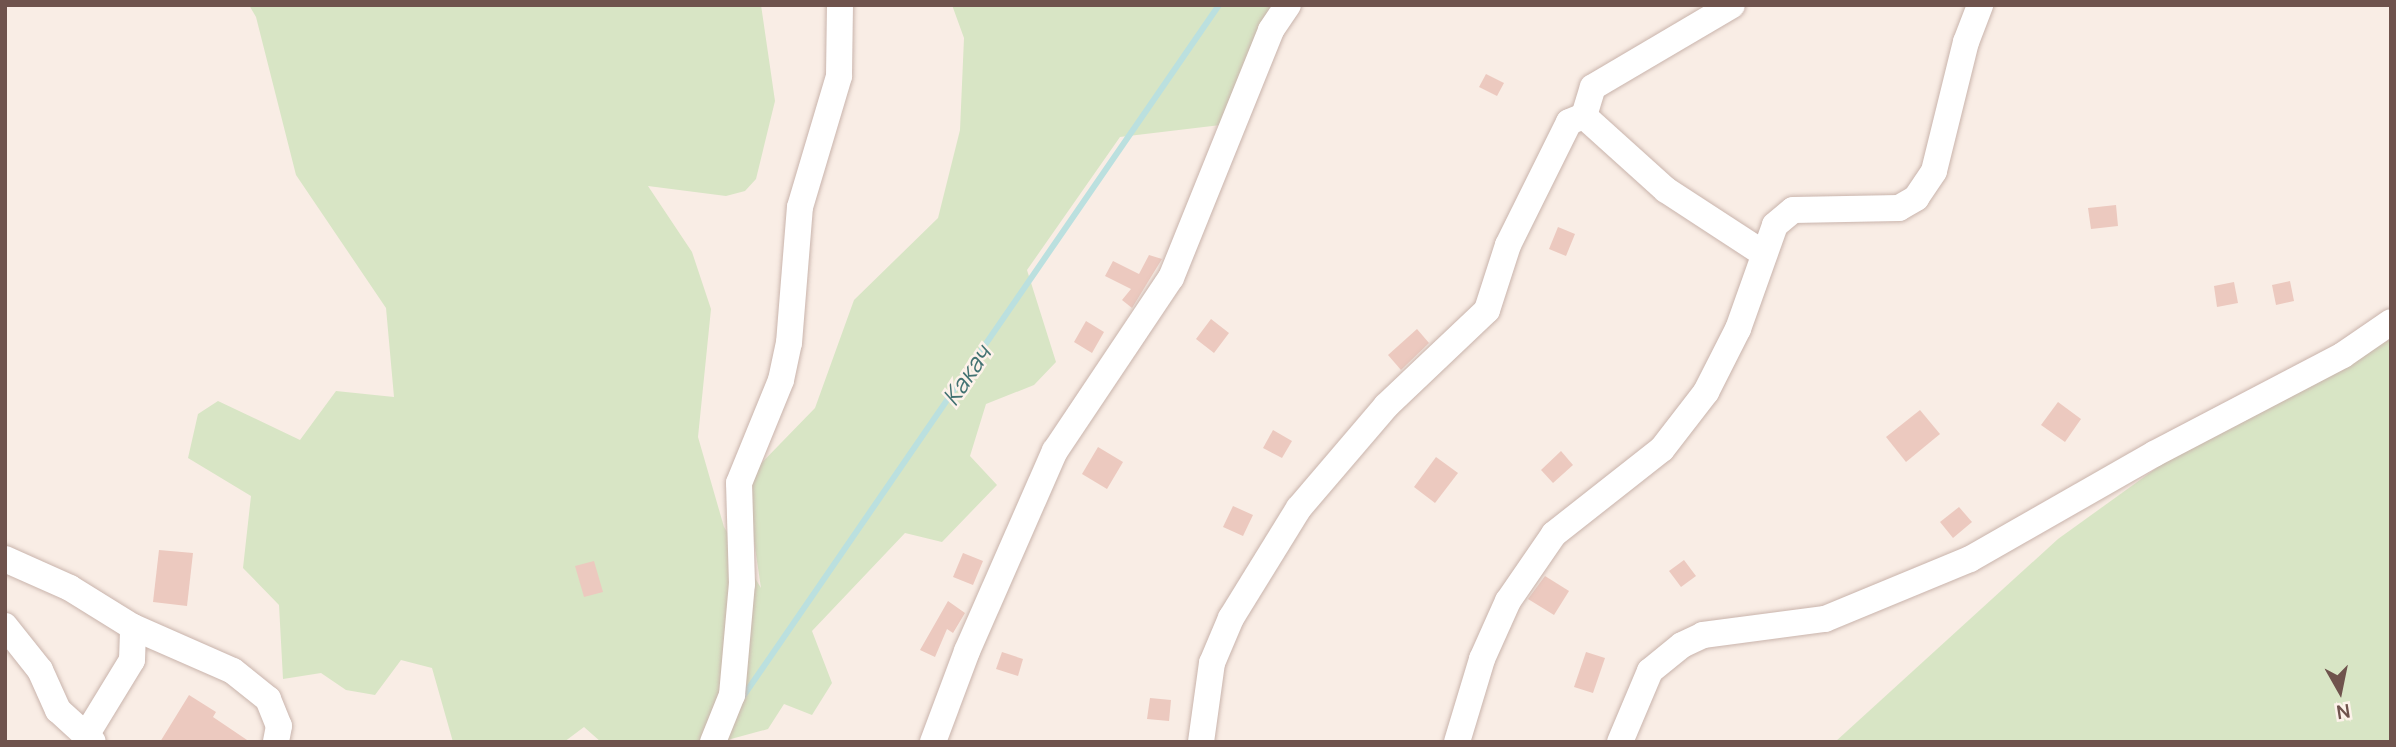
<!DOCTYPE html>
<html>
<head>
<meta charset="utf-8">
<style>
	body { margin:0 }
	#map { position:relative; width:2396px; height:747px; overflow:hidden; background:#f9ede5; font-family:Manrope,sans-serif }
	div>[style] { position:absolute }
	.green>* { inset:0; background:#d8e5c5 }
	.stream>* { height:6px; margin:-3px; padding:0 3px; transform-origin:3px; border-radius:3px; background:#bbe0df }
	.building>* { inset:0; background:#ecc9bf }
	.roads { filter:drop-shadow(0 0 2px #c9b4ac) drop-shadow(0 0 2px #c9b4ac) }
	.minor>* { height:26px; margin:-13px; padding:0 13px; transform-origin:13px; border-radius:13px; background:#fff }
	span { translate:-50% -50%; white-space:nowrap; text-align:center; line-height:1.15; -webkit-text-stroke:5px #fdf2ea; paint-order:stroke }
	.water-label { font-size:24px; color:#427272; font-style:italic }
	.frame { position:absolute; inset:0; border:7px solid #6f534d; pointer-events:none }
	.north { position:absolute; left:2305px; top:656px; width:70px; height:70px; -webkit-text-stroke:5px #fdf2ea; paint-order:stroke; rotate:171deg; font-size:19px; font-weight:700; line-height:28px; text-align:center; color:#6f534d }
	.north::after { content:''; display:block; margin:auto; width:24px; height:32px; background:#6f534d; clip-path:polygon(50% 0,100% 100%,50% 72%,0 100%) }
</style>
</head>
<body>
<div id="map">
	<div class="green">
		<i style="clip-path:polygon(249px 5px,761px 5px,775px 101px,756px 179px,745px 191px,726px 196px,648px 186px,692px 252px,711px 309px,698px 437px,724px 527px,761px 588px,745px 480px,815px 408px,854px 300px,938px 218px,960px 130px,964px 38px,952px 5px,1277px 5px,1229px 124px,1120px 137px,1027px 270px,1056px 362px,1034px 385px,986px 404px,970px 456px,997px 485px,942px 542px,905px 533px,812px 631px,832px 683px,812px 715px,784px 704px,768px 729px,720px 742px,601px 742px,584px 727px,564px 742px,453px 742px,432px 668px,401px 660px,375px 695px,346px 690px,321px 673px,283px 679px,279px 605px,243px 568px,251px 496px,188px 458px,198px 414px,218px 401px,300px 440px,336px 391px,394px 397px,386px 308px,296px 175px,256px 17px)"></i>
		<i style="clip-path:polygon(2391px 339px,2391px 742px,1835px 742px,2058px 539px,2176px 454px)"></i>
	</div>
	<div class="stream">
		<i style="left:742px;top:698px;width:841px;rotate:-55.46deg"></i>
	</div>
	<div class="building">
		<i style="clip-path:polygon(1486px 74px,1504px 83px,1497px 96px,1479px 87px)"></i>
		<i style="clip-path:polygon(2116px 205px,2118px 226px,2091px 229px,2088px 208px)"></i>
		<i style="clip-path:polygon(1558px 227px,1575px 234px,1566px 256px,1549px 249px)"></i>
		<i style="clip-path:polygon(1149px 255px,1162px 259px,1132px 308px,1122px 300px,1131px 289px,1105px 276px,1113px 261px,1139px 274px)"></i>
		<i style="clip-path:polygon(2290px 281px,2294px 301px,2276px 305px,2272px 285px)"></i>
		<i style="clip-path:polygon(2234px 282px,2238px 303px,2217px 307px,2214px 286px)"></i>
		<i style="clip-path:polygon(1211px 319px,1229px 333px,1214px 353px,1196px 339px)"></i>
		<i style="clip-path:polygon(1086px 321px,1104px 332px,1092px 353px,1074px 342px)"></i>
		<i style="clip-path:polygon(1417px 329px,1429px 343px,1401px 370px,1388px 355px)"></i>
		<i style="clip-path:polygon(2058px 402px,2081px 419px,2065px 442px,2041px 425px)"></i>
		<i style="clip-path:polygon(1920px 410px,1940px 434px,1906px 462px,1886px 437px)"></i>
		<i style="clip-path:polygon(1273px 430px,1292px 441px,1282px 458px,1263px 448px)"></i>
		<i style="clip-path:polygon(1098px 447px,1123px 462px,1107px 489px,1082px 474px)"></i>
		<i style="clip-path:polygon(1561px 451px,1573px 465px,1553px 483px,1541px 470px)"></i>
		<i style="clip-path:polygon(1436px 457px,1458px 473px,1435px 503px,1414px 487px)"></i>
		<i style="clip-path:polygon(1233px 506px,1253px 515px,1243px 536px,1223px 527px)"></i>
		<i style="clip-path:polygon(1959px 507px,1972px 522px,1953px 538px,1940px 522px)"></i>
		<i style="clip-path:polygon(159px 550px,193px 553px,187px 606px,153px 602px)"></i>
		<i style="clip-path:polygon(963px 553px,983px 561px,973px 585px,953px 577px)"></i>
		<i style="clip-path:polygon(1684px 560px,1696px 576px,1681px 587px,1669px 571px)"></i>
		<i style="clip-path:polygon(594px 561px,603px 592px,584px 597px,575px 566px)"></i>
		<i style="clip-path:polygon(1545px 576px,1569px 591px,1554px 615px,1528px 599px)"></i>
		<i style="clip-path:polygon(948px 601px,965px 613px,953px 633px,947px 629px,935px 657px,920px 650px)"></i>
		<i style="clip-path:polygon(1002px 652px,1023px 659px,1018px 676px,996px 669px)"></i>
		<i style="clip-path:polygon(1586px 652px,1605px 658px,1593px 693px,1574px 687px)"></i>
		<i style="clip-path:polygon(189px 695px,216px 712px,213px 717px,250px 742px,160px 742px)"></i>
		<i style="clip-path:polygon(1150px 698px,1171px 700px,1169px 721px,1147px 719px)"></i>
	</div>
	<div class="roads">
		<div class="minor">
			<i style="left:1584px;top:116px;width:110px;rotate:42.1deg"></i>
			<i style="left:1666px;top:190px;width:117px;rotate:33.1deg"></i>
			<i style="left:5px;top:559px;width:71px;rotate:24deg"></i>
			<i style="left:70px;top:588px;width:74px;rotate:31.8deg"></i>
			<i style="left:133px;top:627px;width:109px;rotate:23.7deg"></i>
			<i style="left:233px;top:671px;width:45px;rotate:38.7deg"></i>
			<i style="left:268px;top:699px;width:29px;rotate:68deg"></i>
			<i style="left:279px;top:726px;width:16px;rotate:101deg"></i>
			<i style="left:5px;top:626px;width:56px;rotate:51.5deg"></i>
			<i style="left:40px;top:670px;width:44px;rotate:65.8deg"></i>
			<i style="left:58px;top:710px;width:47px;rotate:42.4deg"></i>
			<i style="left:85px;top:737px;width:90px;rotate:-58.6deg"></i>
			<i style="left:132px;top:660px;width:33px;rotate:-88deg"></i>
			<i style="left:713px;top:742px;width:51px;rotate:-68deg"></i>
			<i style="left:732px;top:695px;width:111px;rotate:-84.9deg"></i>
			<i style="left:742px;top:584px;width:101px;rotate:-91.7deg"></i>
			<i style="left:739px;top:483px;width:111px;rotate:-67.8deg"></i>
			<i style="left:781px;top:380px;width:38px;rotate:-78deg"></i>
			<i style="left:789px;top:343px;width:136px;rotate:-85.4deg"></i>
			<i style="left:800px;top:207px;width:137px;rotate:-73.4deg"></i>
			<i style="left:839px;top:76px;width:71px;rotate:-89.2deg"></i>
			<i style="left:933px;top:742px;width:97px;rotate:-69.5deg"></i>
			<i style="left:967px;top:651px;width:219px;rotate:-66.3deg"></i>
			<i style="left:1055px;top:451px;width:208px;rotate:-56.2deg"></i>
			<i style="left:1171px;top:278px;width:267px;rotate:-68deg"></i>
			<i style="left:1271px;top:30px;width:30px;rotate:-56deg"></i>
			<i style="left:1201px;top:742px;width:80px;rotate:-82.1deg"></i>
			<i style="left:1212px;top:663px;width:49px;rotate:-67.1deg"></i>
			<i style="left:1231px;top:618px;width:129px;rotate:-58.3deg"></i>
			<i style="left:1299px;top:508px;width:134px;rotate:-49.5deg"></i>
			<i style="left:1386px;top:406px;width:139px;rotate:-43.5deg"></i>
			<i style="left:1487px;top:310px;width:68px;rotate:-72.1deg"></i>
			<i style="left:1508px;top:245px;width:137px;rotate:-63.6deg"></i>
			<i style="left:1569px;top:122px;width:16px;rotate:-22deg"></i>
			<i style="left:1584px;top:116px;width:30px;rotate:-73deg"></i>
			<i style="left:1593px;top:87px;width:161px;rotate:-30.5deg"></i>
			<i style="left:1457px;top:742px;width:87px;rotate:-73.2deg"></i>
			<i style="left:1482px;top:659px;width:64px;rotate:-65.9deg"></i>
			<i style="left:1508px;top:601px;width:81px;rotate:-55.5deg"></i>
			<i style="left:1554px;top:534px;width:137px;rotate:-38.2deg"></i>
			<i style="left:1662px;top:449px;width:72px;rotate:-52.3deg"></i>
			<i style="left:1706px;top:392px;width:71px;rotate:-63.1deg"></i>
			<i style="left:1738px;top:329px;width:110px;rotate:-70.4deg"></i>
			<i style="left:1775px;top:225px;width:23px;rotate:-40deg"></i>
			<i style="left:1793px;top:210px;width:106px;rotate:-1.1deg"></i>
			<i style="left:1899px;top:208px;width:20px;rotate:-30deg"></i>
			<i style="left:1916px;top:198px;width:32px;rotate:-56deg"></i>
			<i style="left:1934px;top:171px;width:133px;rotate:-76.1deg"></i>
			<i style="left:1966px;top:42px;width:40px;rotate:-69deg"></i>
			<i style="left:1620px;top:742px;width:77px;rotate:-67.1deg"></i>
			<i style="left:1650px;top:671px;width:41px;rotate:-39.1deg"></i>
			<i style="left:1682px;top:645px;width:23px;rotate:-25deg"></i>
			<i style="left:1703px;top:635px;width:123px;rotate:-7.5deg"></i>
			<i style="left:1825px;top:619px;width:157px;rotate:-22.5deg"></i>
			<i style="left:1970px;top:559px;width:212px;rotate:-29.7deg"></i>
			<i style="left:2154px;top:454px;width:213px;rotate:-27.6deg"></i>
			<i style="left:2343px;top:355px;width:58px;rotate:-34.5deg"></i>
		</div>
	</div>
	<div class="water-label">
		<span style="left:966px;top:375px;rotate:-56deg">Какач</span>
	</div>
	<div class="frame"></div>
	<div class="north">N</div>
</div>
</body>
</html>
